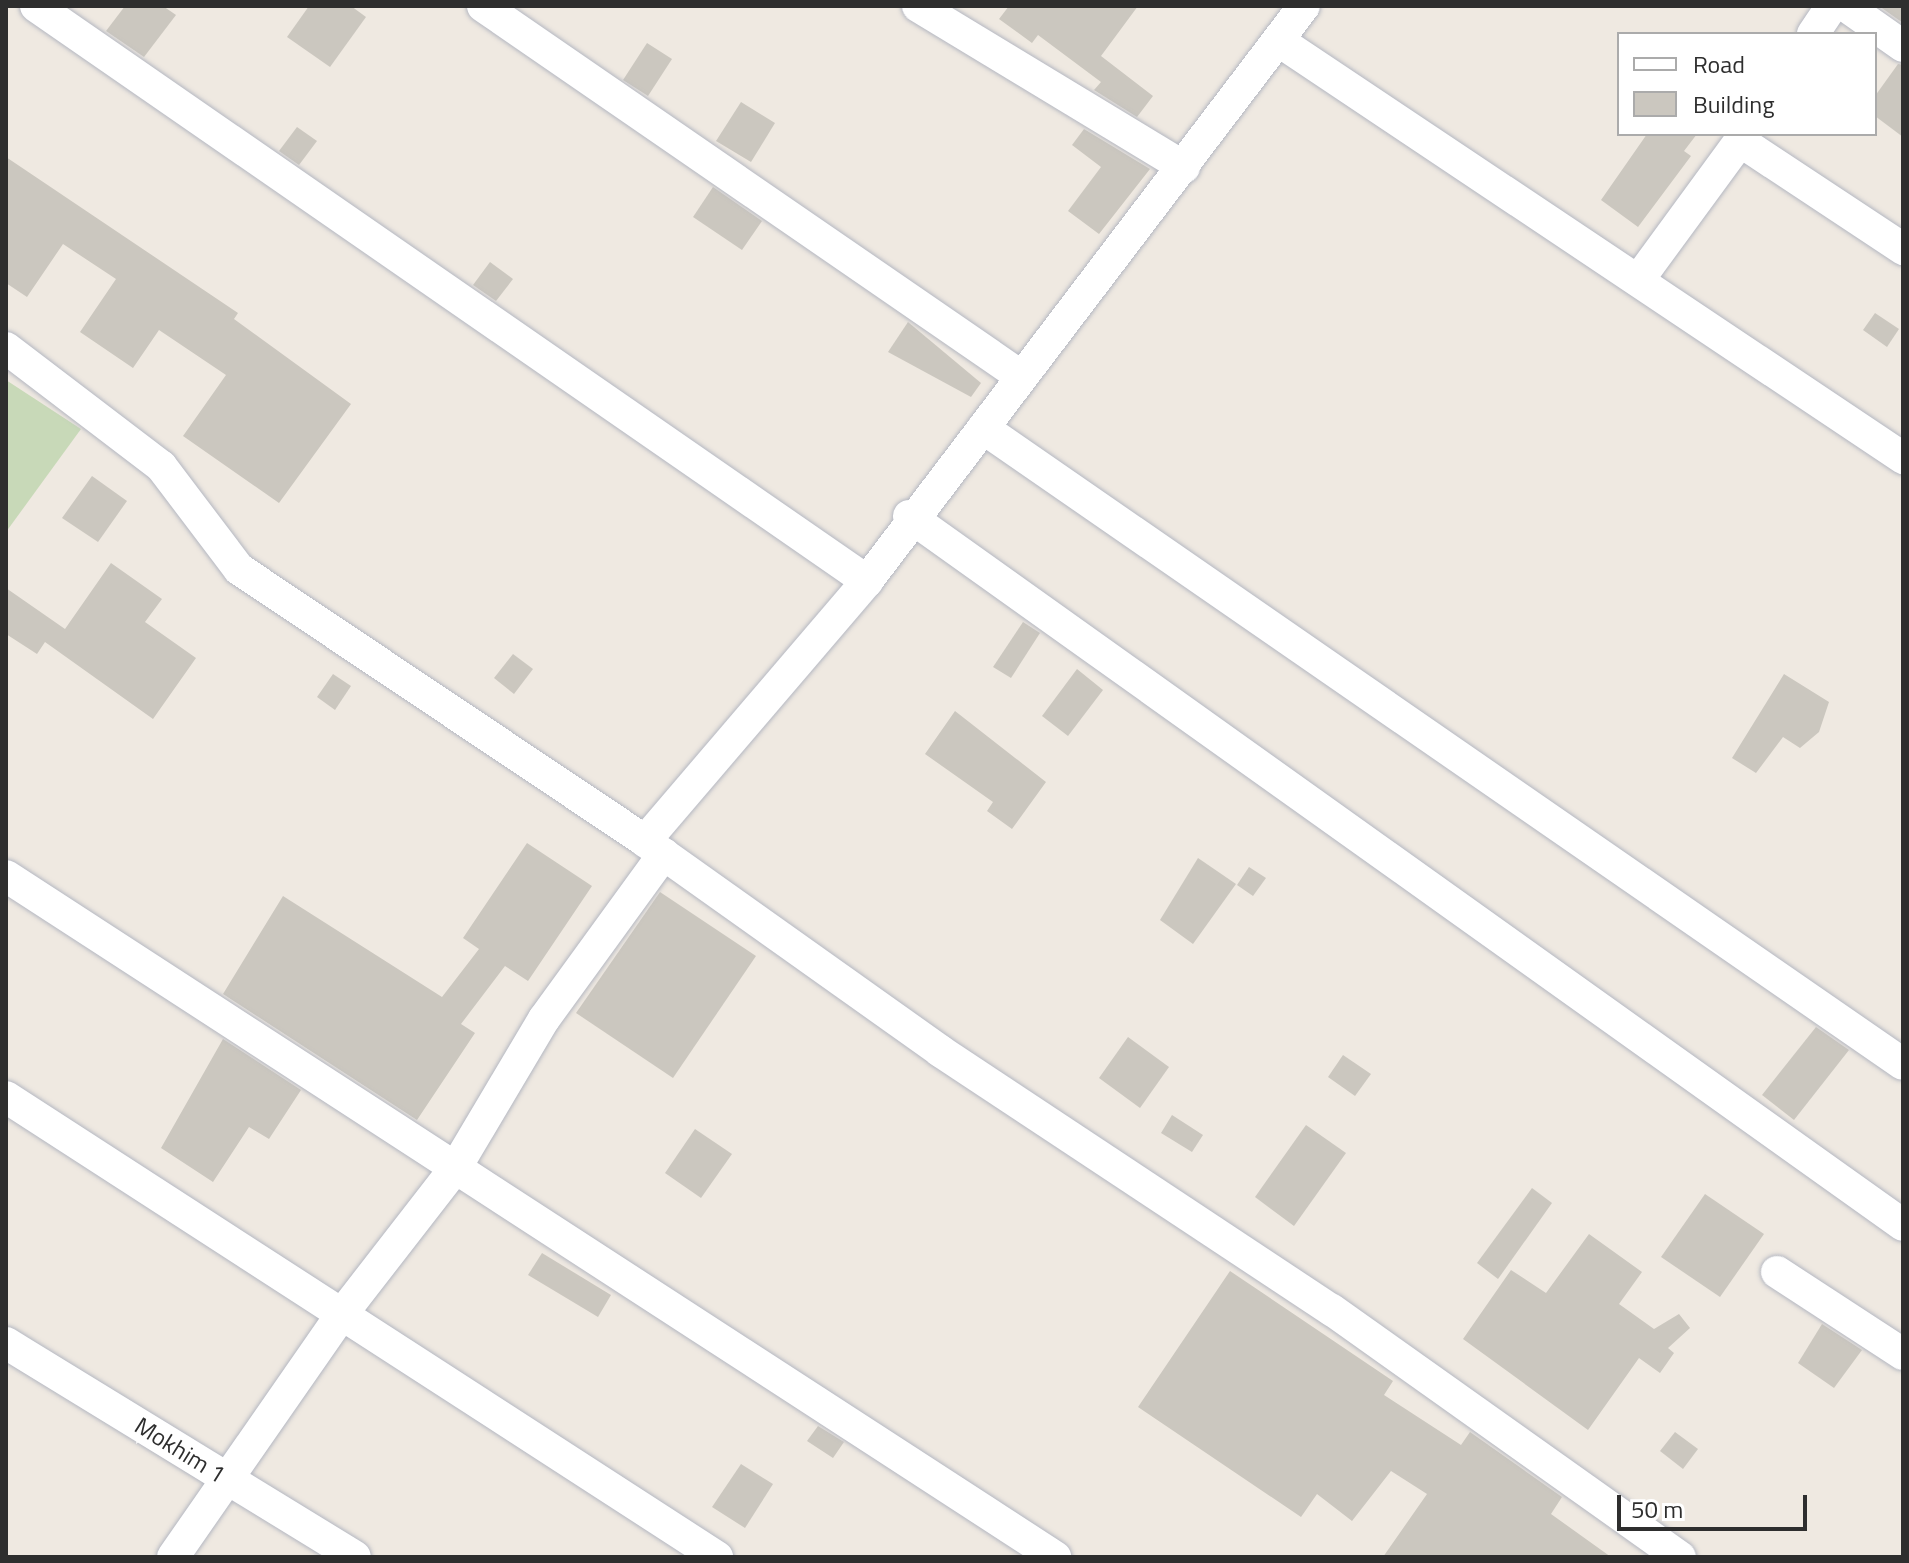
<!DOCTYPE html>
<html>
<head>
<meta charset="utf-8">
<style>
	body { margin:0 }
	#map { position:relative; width:1909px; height:1563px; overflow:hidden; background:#efe9e1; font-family:"Titillium Web",sans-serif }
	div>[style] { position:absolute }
	.cemetery>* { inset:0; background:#c8d9b8 }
	.building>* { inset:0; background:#cbc7bf }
	.roads { filter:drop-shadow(0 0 2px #b4b7c1) drop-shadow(0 0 2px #b4b7c1) }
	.minor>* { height:32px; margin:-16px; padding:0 16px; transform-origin:16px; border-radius:16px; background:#fff }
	span { translate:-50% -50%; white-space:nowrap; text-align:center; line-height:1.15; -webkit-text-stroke:8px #fff; paint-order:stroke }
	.street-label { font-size:24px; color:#2e2e2e }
	.frame { position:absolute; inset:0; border:8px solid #2e2e2e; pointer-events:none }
	.legend { position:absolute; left:1617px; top:32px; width:260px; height:104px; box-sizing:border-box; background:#fff; border:2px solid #ababab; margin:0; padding:10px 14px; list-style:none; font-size:24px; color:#2e2e2e }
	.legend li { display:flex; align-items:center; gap:16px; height:40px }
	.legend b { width:40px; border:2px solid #ababab }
	.scale { position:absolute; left:1617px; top:1495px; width:190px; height:36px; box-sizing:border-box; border:4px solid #2e2e2e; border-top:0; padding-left:10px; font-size:24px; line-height:28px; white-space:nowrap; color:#2e2e2e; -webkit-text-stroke:6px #fff; paint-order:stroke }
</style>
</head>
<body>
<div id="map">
	<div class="cemetery">
		<i style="clip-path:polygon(6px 380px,81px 429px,6px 532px)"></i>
	</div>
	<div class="building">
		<i style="clip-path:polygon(125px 6px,163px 6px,176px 15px,144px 57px,106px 31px)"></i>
		<i style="clip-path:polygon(309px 6px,351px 6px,366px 17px,330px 67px,287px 37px)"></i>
		<i style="clip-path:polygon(1009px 6px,1138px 6px,1101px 56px,1153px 96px,1137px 117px,1094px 90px,1101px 82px,1038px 35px,1032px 43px,999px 19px)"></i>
		<i style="clip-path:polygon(1879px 6px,1903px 6px,1903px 23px)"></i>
		<i style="clip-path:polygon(647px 43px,672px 59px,648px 96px,623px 80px)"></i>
		<i style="clip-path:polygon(1898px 64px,1903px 65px,1903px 137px,1875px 116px,1875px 96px)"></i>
		<i style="clip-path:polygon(741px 102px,775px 123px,751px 162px,716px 141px)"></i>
		<i style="clip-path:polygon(297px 127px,317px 141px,299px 165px,279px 151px)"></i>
		<i style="clip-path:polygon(1084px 129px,1150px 169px,1099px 234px,1068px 211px,1101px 167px,1072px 145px)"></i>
		<i style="clip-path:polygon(1647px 134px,1697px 134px,1684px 151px,1691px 156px,1638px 227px,1601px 200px)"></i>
		<i style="clip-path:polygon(6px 157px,238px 313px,234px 319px,351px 404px,279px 503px,183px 436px,226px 375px,159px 330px,133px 368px,80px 332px,116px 279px,63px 244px,27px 297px,6px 283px)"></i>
		<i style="clip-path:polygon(713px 187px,762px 221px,742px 250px,693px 217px)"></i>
		<i style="clip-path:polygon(490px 262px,513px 279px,496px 301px,473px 285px)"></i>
		<i style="clip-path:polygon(1875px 313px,1899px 329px,1887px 347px,1863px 330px)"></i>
		<i style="clip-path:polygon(908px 322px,981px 383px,971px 397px,888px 352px)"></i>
		<i style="clip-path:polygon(92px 476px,127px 501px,98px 542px,62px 518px)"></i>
		<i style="clip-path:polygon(111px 563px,162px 599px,145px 622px,196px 658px,153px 719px,45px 642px,37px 654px,6px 634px,6px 588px,65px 629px)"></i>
		<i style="clip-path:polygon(1023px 622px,1040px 633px,1011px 678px,993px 667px)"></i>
		<i style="clip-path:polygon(513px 654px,533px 669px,514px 694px,494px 678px)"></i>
		<i style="clip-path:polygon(1077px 669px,1103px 690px,1068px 736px,1042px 716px)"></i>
		<i style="clip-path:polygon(333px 674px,351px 686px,335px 710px,317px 697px)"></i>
		<i style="clip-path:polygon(1784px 674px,1829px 702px,1819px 732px,1800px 748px,1783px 737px,1756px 773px,1732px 758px)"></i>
		<i style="clip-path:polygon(955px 711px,1046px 782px,1012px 829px,987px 811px,993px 802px,925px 754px)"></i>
		<i style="clip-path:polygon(527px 843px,592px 886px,528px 981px,505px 966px,461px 1024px,475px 1033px,417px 1120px,223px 994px,283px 896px,442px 997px,479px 949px,463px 938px)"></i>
		<i style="clip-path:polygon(1198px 858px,1236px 884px,1193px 944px,1160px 920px)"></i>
		<i style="clip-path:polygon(1249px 867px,1266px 878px,1253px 896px,1237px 885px)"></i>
		<i style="clip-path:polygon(660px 892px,756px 956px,673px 1078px,576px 1013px)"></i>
		<i style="clip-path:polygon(1816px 1027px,1849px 1050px,1794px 1120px,1762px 1095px)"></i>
		<i style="clip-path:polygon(1128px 1037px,1169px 1067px,1140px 1108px,1099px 1078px)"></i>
		<i style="clip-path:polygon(223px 1039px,301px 1090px,269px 1139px,249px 1127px,213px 1182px,161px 1148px)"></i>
		<i style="clip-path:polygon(1343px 1055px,1371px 1074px,1355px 1096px,1328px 1077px)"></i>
		<i style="clip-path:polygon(1172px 1115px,1203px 1135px,1192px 1152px,1161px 1133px)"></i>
		<i style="clip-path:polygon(1306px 1125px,1346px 1153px,1294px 1226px,1255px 1197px)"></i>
		<i style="clip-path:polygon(695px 1129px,732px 1154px,701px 1198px,665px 1173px)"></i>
		<i style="clip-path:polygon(1532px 1188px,1552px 1203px,1498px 1279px,1477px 1263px)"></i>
		<i style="clip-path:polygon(1705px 1194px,1764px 1234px,1720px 1297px,1661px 1257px)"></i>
		<i style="clip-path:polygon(1589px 1234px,1642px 1272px,1619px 1304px,1654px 1329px,1679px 1314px,1690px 1328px,1668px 1348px,1674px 1353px,1660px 1373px,1639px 1358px,1588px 1430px,1463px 1339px,1511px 1270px,1546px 1293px)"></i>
		<i style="clip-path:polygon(542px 1253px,611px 1295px,598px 1317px,528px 1275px)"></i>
		<i style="clip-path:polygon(1230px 1271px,1393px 1381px,1384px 1395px,1461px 1445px,1470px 1432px,1562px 1497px,1551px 1514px,1611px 1557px,1383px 1557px,1427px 1494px,1391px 1471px,1352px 1521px,1317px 1494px,1301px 1517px,1138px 1407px)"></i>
		<i style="clip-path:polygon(1822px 1324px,1862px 1350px,1834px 1388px,1798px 1363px)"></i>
		<i style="clip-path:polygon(818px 1426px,844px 1442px,833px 1458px,807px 1441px)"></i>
		<i style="clip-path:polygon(1675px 1432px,1698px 1449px,1683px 1469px,1660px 1451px)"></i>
		<i style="clip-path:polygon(741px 1464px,773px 1484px,745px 1528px,712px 1507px)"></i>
	</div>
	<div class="roads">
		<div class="minor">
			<i style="left:36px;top:6px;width:1011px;rotate:34.68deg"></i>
			<i style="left:483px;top:6px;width:654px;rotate:34.54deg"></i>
			<i style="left:918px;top:6px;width:311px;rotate:31.2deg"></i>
			<i style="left:1846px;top:6px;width:70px;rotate:35.1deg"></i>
			<i style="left:1813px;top:34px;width:34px;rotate:-56deg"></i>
			<i style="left:1279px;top:41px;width:751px;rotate:33.75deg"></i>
			<i style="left:1740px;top:141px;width:196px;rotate:33.5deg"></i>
			<i style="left:1639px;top:279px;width:180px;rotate:-53.8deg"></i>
			<i style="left:6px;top:348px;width:195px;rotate:37.3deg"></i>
			<i style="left:161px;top:466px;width:129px;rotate:52.9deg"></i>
			<i style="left:239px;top:569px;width:489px;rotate:33.8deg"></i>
			<i style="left:645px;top:841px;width:362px;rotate:35.4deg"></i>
			<i style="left:940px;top:1051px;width:470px;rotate:33.5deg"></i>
			<i style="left:1332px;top:1310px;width:427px;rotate:35.4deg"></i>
			<i style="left:983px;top:428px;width:1118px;rotate:34.66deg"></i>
			<i style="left:909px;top:516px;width:1221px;rotate:35.5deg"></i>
			<i style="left:645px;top:841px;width:342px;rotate:-49.5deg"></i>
			<i style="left:867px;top:581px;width:722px;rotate:-52.77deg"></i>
			<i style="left:6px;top:876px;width:1251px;rotate:32.99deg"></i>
			<i style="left:6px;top:1097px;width:847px;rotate:32.9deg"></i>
			<i style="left:1777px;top:1272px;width:150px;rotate:33.1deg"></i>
			<i style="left:6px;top:1343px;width:409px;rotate:31.5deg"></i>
			<i style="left:173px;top:1557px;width:296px;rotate:-55.2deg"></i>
			<i style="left:342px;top:1314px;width:186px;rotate:-52.2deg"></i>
			<i style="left:456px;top:1167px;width:172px;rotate:-59.3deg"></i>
			<i style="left:544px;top:1019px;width:204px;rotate:-54deg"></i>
		</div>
	</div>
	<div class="street-label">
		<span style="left:180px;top:1450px;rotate:32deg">Mokhim 1</span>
	</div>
	<div class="frame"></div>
	<ul class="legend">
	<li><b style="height:10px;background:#fff"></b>Road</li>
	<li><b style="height:22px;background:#cbc7bf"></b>Building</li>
	</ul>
	<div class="scale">50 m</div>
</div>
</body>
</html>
